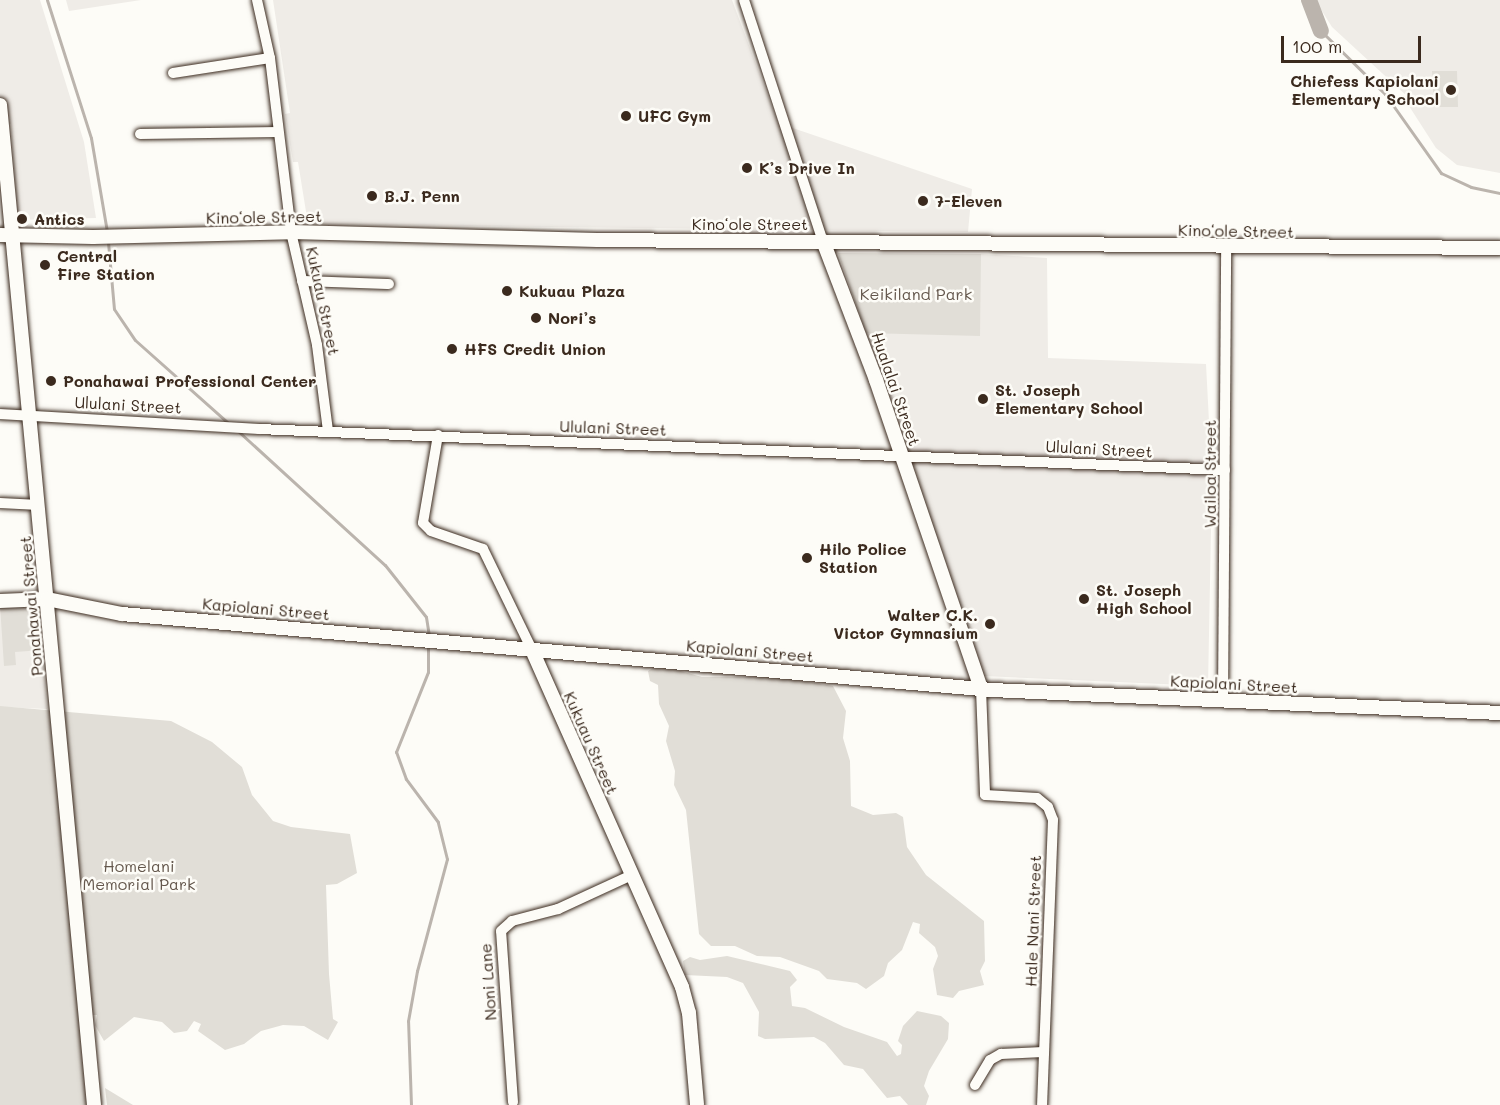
<!DOCTYPE html>
<html>
<head>
<meta charset="utf-8">
<style>
	body { margin:0 }
	#map { position:relative; width:1500px; height:1105px; overflow:hidden; background:#fdfcf7; font-family:Mali,sans-serif }
	div>[style] { position:absolute }
	.built>* { inset:0; background:#efece7 }
	.green>* { inset:0; background:#e1ded7 }
	.stream>* { height:3px; margin:-1.5px; padding:0 1.5px; transform-origin:1.5px; border-radius:1.5px; background:#bbb4ad }
	.river>* { height:16px; margin:-8px; padding:0 8px; transform-origin:8px; border-radius:8px; background:#bbb4ad }
	.roads { filter:drop-shadow(0 0 2px #3b2a1e) drop-shadow(0 0 2px #3b2a1e) }
	.minor>* { height:10px; margin:-5px; padding:0 5px; transform-origin:5px; border-radius:5px; background:#fdfcf7 }
	.tertiary>* { height:14px; margin:-7px; padding:0 7px; transform-origin:7px; border-radius:7px; background:#fdfcf7 }
	.dots>* { width:16px; height:16px; translate:-50% -50%; box-sizing:border-box; border:3px solid #fdfcf7; border-radius:50% }
	span { translate:-50% -50%; white-space:nowrap; text-align:center; line-height:1.15; -webkit-text-stroke:5px #fdfcf7; paint-order:stroke }
	.poi-label { font-size:16px; color:#3b2a1e; font-weight:700 }
	.right { translate:-100% -50%; text-align:right }
	.left { translate:0 -50%; text-align:left }
	.street-label { font-size:16px; color:#3b2a1e }
	.park-label { font-size:16px; color:#64574c }
	.scale { position:absolute; left:1281px; top:36px; width:140px; height:27px; box-sizing:border-box; border:3px solid #3b2a1e; border-top:0; padding-left:8px; font-size:18px; line-height:21px; white-space:nowrap; color:#3b2a1e; -webkit-text-stroke:4px #fdfcf7; paint-order:stroke }
</style>
</head>
<body>
<div id="map">
	<div class="built">
		<i style="clip-path:polygon(0 0,40px 0,84px 142px,96px 218px,18px 220px,11px 124px,0 125px)"></i>
		<i style="clip-path:polygon(66px 0,141px 0,69px 11px)"></i>
		<i style="clip-path:polygon(273px 0,732px 0,778px 123px,972px 189px,968px 232px,308px 224px,298px 162px,293px 162px,285px 114px,290px 113px)"></i>
		<i style="clip-path:polygon(1315px 0,1500px 0,1500px 173px,1457px 165px,1436px 148px,1409px 106px,1408px 97px,1332px 27px)"></i>
		<i style="clip-path:polygon(981px 254px,1047px 258px,1048px 358px,1206px 364px,1212px 479px,1208px 686px,984px 676px,866px 333px)"></i>
		<i style="clip-path:polygon(38px 602px,47px 709px,0 707px,0 605px)"></i>
	</div>
	<div class="green">
		<i style="clip-path:polygon(1432px 71px,1457px 71px,1458px 107px,1434px 107px)"></i>
		<i style="clip-path:polygon(838px 253px,981px 254px,980px 336px,866px 333px)"></i>
		<i style="clip-path:polygon(38px 602px,42px 650px,15px 652px,16px 665px,4px 666px,0 605px)"></i>
		<i style="clip-path:polygon(659px 665px,702px 677px,777px 677px,833px 686px,846px 711px,843px 738px,850px 761px,851px 806px,873px 815px,896px 813px,903px 817px,907px 847px,926px 875px,984px 921px,985px 961px,980px 971px,984px 985px,959px 991px,953px 998px,937px 995px,933px 969px,938px 956px,935px 947px,919px 933px,920px 924px,913px 922px,902px 950px,888px 963px,884px 976px,866px 989px,857px 983px,827px 979px,819px 971px,780px 957px,757px 956px,735px 946px,711px 946px,699px 934px,686px 810px,674px 785px,675px 771px,666px 741px,669px 726px,659px 704px,658px 685px,650px 681px,648px 671px)"></i>
		<i style="clip-path:polygon(0 706px,171px 721px,212px 742px,242px 767px,252px 795px,273px 821px,291px 827px,350px 834px,357px 873px,337px 884px,326px 885px,329px 974px,333px 1019px,338px 1022px,328px 1040px,304px 1026px,283px 1025px,261px 1031px,244px 1044px,225px 1050px,198px 1031px,201px 1024px,194px 1021px,187px 1031px,174px 1033px,162px 1022px,134px 1017px,104px 1041px,95px 1025px,97px 1015px,80px 1015px,91px 1105px,0 1105px)"></i>
		<i style="clip-path:polygon(727px 956px,790px 971px,797px 980px,790px 987px,792px 1006px,805px 1008px,844px 1027px,887px 1042px,897px 1056px,901px 1054px,902px 1045px,898px 1041px,903px 1026px,917px 1011px,941px 1016px,949px 1023px,948px 1039px,929px 1071px,924px 1086px,929px 1096px,926px 1105px,908px 1105px,900px 1096px,887px 1098px,863px 1069px,844px 1065px,825px 1043px,814px 1037px,765px 1039px,758px 1036px,759px 1012px,743px 983px,727px 977px,685px 975px,683px 961px,690px 957px,700px 960px)"></i>
		<i style="clip-path:polygon(105px 1088px,133px 1105px,107px 1105px)"></i>
	</div>
	<div class="stream">
		<i style="left:47px;top:0;width:145px;rotate:72.3deg"></i>
		<i style="left:91px;top:138px;width:95px;rotate:80.3deg"></i>
		<i style="left:1321px;top:31px;width:90px;rotate:44.5deg"></i>
		<i style="left:1385px;top:94px;width:97px;rotate:54.7deg"></i>
		<i style="left:1441px;top:173px;width:33px;rotate:25deg"></i>
		<i style="left:1471px;top:187px;width:30px;rotate:12deg"></i>
		<i style="left:108px;top:242px;width:67px;rotate:84.9deg"></i>
		<i style="left:114px;top:309px;width:37px;rotate:56deg"></i>
		<i style="left:135px;top:340px;width:125px;rotate:41.7deg"></i>
		<i style="left:238px;top:431px;width:199px;rotate:42.4deg"></i>
		<i style="left:385px;top:565px;width:66px;rotate:51.7deg"></i>
		<i style="left:426px;top:617px;width:19px;rotate:81deg"></i>
		<i style="left:411px;top:1105px;width:84px;rotate:-92deg"></i>
		<i style="left:408px;top:1021px;width:51px;rotate:-79.8deg"></i>
		<i style="left:417px;top:971px;width:116px;rotate:-75deg"></i>
		<i style="left:447px;top:859px;width:38px;rotate:-104deg"></i>
		<i style="left:438px;top:822px;width:54px;rotate:-126.7deg"></i>
		<i style="left:406px;top:779px;width:29px;rotate:-110deg"></i>
		<i style="left:396px;top:752px;width:86px;rotate:-68.2deg"></i>
		<i style="left:428px;top:672px;width:26px;rotate:-90deg"></i>
	</div>
	<div class="river">
		<i style="left:1309px;top:0;width:33px;rotate:69deg"></i>
	</div>
	<div class="roads">
		<div class="minor">
			<i style="left:257px;top:0;width:59px;rotate:77.4deg"></i>
			<i style="left:270px;top:58px;width:175px;rotate:83.1deg"></i>
			<i style="left:291px;top:232px;width:116px;rotate:77deg"></i>
			<i style="left:317px;top:345px;width:87px;rotate:82.7deg"></i>
			<i style="left:744px;top:0;width:254px;rotate:71.9deg"></i>
			<i style="left:173px;top:73px;width:98px;rotate:-8.8deg"></i>
			<i style="left:140px;top:134px;width:138px;rotate:-0.8deg"></i>
			<i style="left:302px;top:281px;width:87px;rotate:2deg"></i>
			<i style="left:0;top:414px;width:259px;rotate:3.3deg"></i>
			<i style="left:259px;top:429px;width:967px;rotate:2.43deg"></i>
			<i style="left:438px;top:435px;width:89px;rotate:99.7deg"></i>
			<i style="left:423px;top:523px;width:11px;rotate:45deg"></i>
			<i style="left:431px;top:531px;width:55px;rotate:19.1deg"></i>
			<i style="left:483px;top:549px;width:112px;rotate:64.1deg"></i>
			<i style="left:0;top:503px;width:39px;rotate:3deg"></i>
			<i style="left:981px;top:689px;width:106px;rotate:87.8deg"></i>
			<i style="left:985px;top:795px;width:52px;rotate:3.3deg"></i>
			<i style="left:1037px;top:798px;width:14px;rotate:39deg"></i>
			<i style="left:1048px;top:807px;width:14px;rotate:69deg"></i>
			<i style="left:1053px;top:820px;width:285px;rotate:92.2deg"></i>
			<i style="left:1223px;top:701px;width:453px;rotate:-89.6deg"></i>
			<i style="left:975px;top:1085px;width:29px;rotate:-59deg"></i>
			<i style="left:990px;top:1060px;width:13px;rotate:-29deg"></i>
			<i style="left:1001px;top:1054px;width:42px;rotate:-2.7deg"></i>
			<i style="left:513px;top:1102px;width:171px;rotate:-94deg"></i>
			<i style="left:501px;top:931px;width:15px;rotate:-42deg"></i>
			<i style="left:512px;top:921px;width:48px;rotate:-14.6deg"></i>
			<i style="left:558px;top:909px;width:81px;rotate:-24.7deg"></i>
		</div>
		<div class="tertiary">
			<i style="left:0;top:105px;width:1004px;rotate:84.63deg"></i>
			<i style="left:0;top:235px;width:93px;rotate:1.2deg"></i>
			<i style="left:93px;top:237px;width:198px;rotate:-1.4deg"></i>
			<i style="left:291px;top:232px;width:307px;rotate:1.5deg"></i>
			<i style="left:598px;top:240px;width:902px;rotate:0.51deg"></i>
			<i style="left:823px;top:241px;width:149px;rotate:69.1deg"></i>
			<i style="left:876px;top:380px;width:326px;rotate:71.2deg"></i>
			<i style="left:0;top:601px;width:47px;rotate:-2.4deg"></i>
			<i style="left:47px;top:599px;width:76px;rotate:11.3deg"></i>
			<i style="left:122px;top:614px;width:873px;rotate:4.99deg"></i>
			<i style="left:992px;top:690px;width:509px;rotate:2.59deg"></i>
			<i style="left:532px;top:650px;width:369px;rotate:66deg"></i>
			<i style="left:682px;top:987px;width:27px;rotate:75deg"></i>
			<i style="left:689px;top:1013px;width:92px;rotate:85deg"></i>
		</div>
	</div>
	<div class="dots">
		<i style="left:1451px;top:90px;background:#3b2a1e"></i>
		<i style="left:626px;top:116px;background:#3b2a1e"></i>
		<i style="left:747px;top:168px;background:#3b2a1e"></i>
		<i style="left:372px;top:196px;background:#3b2a1e"></i>
		<i style="left:923px;top:201px;background:#3b2a1e"></i>
		<i style="left:22px;top:219px;background:#3b2a1e"></i>
		<i style="left:45px;top:265px;background:#3b2a1e"></i>
		<i style="left:507px;top:291px;background:#3b2a1e"></i>
		<i style="left:536px;top:318px;background:#3b2a1e"></i>
		<i style="left:452px;top:349px;background:#3b2a1e"></i>
		<i style="left:51px;top:381px;background:#3b2a1e"></i>
		<i style="left:983px;top:399px;background:#3b2a1e"></i>
		<i style="left:807px;top:558px;background:#3b2a1e"></i>
		<i style="left:1084px;top:599px;background:#3b2a1e"></i>
		<i style="left:990px;top:624px;background:#3b2a1e"></i>
	</div>
	<div class="poi-label">
		<span class="right" style="left:1439px;top:90px">Chiefess Kapiolani<br>Elementary School</span>
		<span class="left" style="left:638px;top:116px">UFC Gym</span>
		<span class="left" style="left:759px;top:168px">K’s Drive In</span>
		<span class="left" style="left:384px;top:196px">B.J. Penn</span>
		<span class="left" style="left:935px;top:201px">7-Eleven</span>
		<span class="left" style="left:34px;top:219px">Antics</span>
		<span class="left" style="left:57px;top:265px">Central<br>Fire Station</span>
		<span class="left" style="left:519px;top:291px">Kukuau Plaza</span>
		<span class="left" style="left:548px;top:318px">Nori’s</span>
		<span class="left" style="left:464px;top:349px">HFS Credit Union</span>
		<span class="left" style="left:63px;top:381px">Ponahawai Professional Center</span>
		<span class="left" style="left:995px;top:399px">St. Joseph<br>Elementary School</span>
		<span class="left" style="left:819px;top:558px">Hilo Police<br>Station</span>
		<span class="left" style="left:1096px;top:599px">St. Joseph<br>High School</span>
		<span class="right" style="left:978px;top:624px">Walter C.K.<br>Victor Gymnasium</span>
	</div>
	<div class="street-label">
		<span style="left:264px;top:217px;rotate:-1deg">Kinoʻole Street</span>
		<span style="left:750px;top:224px">Kinoʻole Street</span>
		<span style="left:1236px;top:231px;rotate:1deg">Kinoʻole Street</span>
		<span style="left:323px;top:301px;rotate:78deg">Kukuau Street</span>
		<span style="left:896px;top:389px;rotate:71deg">Hualalai Street</span>
		<span style="left:128px;top:405px;rotate:3deg">Ululani Street</span>
		<span style="left:613px;top:428px;rotate:2deg">Ululani Street</span>
		<span style="left:1099px;top:449px;rotate:3deg">Ululani Street</span>
		<span style="left:1210px;top:474px;rotate:-90deg">Wailoa Street</span>
		<span style="left:31px;top:606px;rotate:-95deg">Ponahawai Street</span>
		<span style="left:266px;top:609px;rotate:5deg">Kapiolani Street</span>
		<span style="left:750px;top:651px;rotate:5deg">Kapiolani Street</span>
		<span style="left:1234px;top:684px;rotate:3deg">Kapiolani Street</span>
		<span style="left:591px;top:743px;rotate:66deg">Kukuau Street</span>
		<span style="left:1033px;top:921px;rotate:-88deg">Hale Nani Street</span>
		<span style="left:488px;top:982px;rotate:-94deg">Noni Lane</span>
	</div>
	<div class="park-label">
		<span style="left:916px;top:294px">Keikiland Park</span>
		<span style="left:139px;top:875px">Homelani<br>Memorial Park</span>
	</div>
	<div class="scale">100 m</div>
</div>
</body>
</html>
